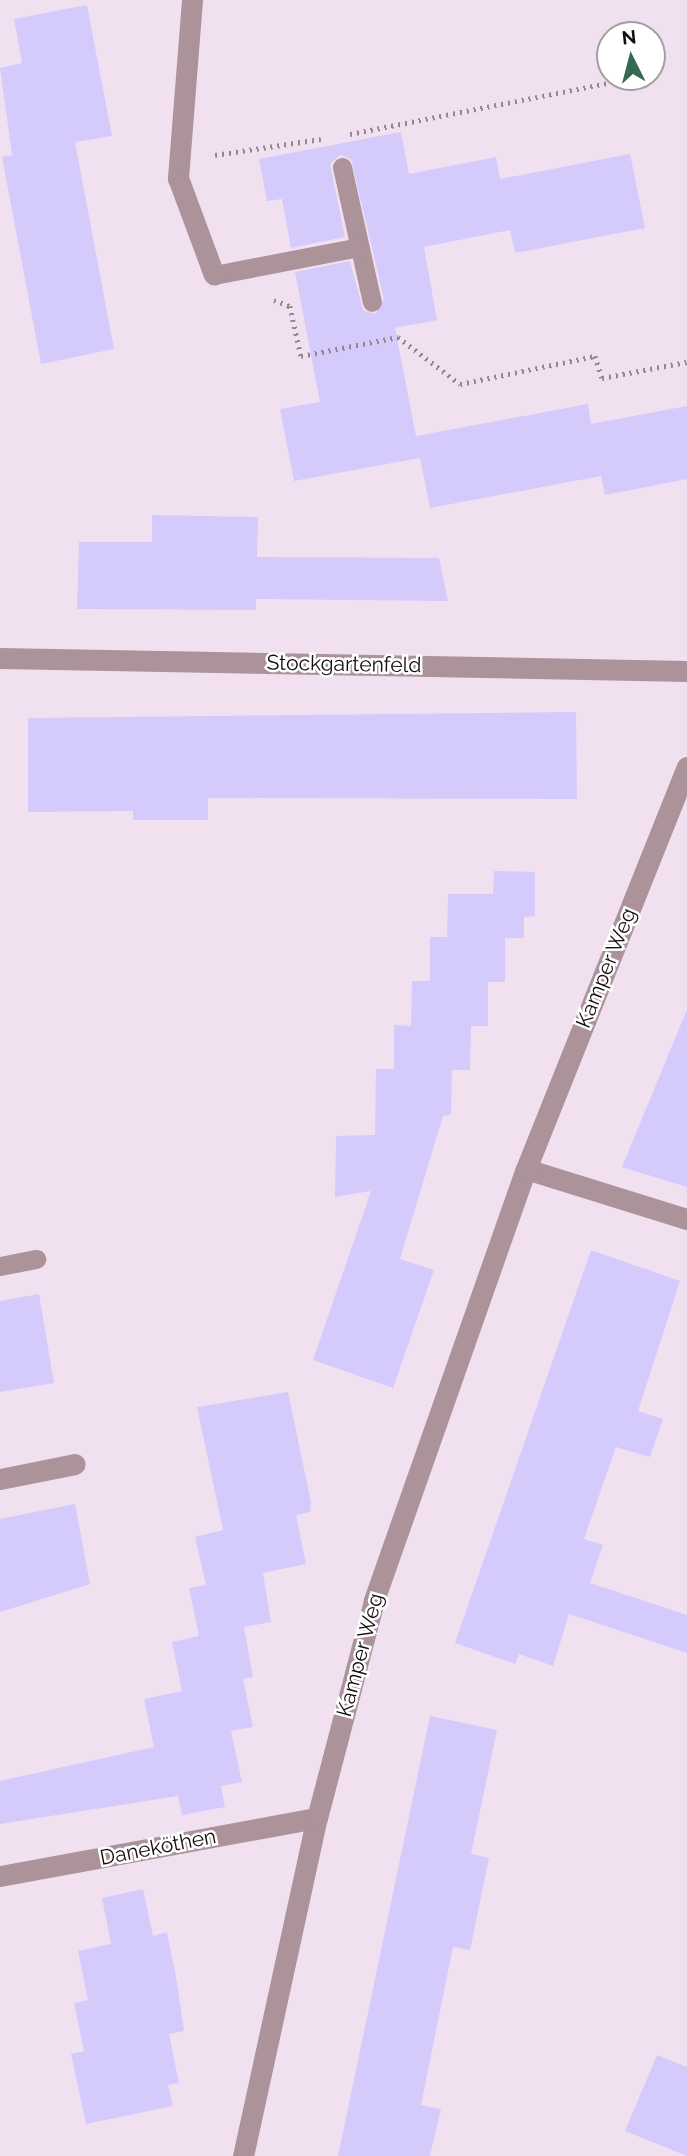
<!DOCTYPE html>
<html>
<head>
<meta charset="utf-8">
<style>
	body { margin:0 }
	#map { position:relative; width:687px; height:2156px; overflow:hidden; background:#f1e1f0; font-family:Raleway,sans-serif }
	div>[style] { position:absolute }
	.building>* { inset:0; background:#d4cafc }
	.path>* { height:4.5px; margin-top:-2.25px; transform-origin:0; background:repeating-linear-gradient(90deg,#938892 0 2px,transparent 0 7px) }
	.lane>* { height:19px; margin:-9.5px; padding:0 9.5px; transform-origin:9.5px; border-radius:9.5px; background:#ac939a }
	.street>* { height:21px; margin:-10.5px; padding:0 10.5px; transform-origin:10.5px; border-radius:10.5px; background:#ac939a }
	span { translate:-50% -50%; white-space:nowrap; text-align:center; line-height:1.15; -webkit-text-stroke:5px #fff; paint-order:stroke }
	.street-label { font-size:21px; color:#140e13 }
	.north { position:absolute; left:596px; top:21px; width:70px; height:70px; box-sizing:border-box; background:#fff; border:2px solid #a19fa1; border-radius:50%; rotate:354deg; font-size:19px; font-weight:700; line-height:28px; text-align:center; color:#140e13 }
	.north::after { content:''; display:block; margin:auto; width:24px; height:32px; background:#346a51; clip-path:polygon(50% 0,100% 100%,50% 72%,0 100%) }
</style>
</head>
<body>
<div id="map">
	<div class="building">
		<i style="clip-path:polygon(87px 5px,112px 136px,75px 142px,114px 349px,41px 364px,2px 157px,12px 155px,0 68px,22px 63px,14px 19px)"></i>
		<i style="clip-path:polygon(401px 132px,409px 174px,496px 157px,500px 179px,630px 154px,645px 228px,515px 253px,510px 230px,424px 247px,437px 320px,395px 328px,416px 436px,588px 404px,591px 424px,687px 406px,687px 479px,605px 495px,601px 476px,430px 508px,420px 458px,294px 481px,280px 409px,320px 402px,295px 272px,350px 261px,363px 310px,375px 314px,384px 299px,351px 159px,340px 155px,330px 164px,345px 237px,291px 248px,282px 199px,267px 201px,259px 159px)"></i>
		<i style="clip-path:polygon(152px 515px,258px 517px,257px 557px,439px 558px,448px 601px,256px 599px,256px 610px,77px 609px,79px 542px,152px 542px)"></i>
		<i style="clip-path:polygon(576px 712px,577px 799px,208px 798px,208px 820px,133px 820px,133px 811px,28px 812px,28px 718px)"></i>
		<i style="clip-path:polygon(494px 871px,535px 872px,535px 916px,524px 917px,524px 938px,505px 938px,505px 982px,488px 982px,488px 1026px,471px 1026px,470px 1070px,452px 1070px,451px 1115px,443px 1116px,400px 1259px,434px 1270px,393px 1388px,313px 1360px,371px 1191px,335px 1197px,336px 1136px,375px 1135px,376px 1069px,394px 1069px,394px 1025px,411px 1026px,412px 981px,430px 981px,430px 937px,447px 937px,448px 894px,493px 894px)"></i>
		<i style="clip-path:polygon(686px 1012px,687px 1012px,687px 1187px,622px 1167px)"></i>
		<i style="clip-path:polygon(591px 1250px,680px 1281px,638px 1411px,663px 1419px,650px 1457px,616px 1447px,584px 1539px,603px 1545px,590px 1583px,687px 1615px,687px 1653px,569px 1614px,553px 1666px,519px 1654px,515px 1664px,455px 1643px)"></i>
		<i style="clip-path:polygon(39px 1294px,54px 1383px,0 1392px,0 1301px)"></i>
		<i style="clip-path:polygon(288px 1392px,311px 1502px,310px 1512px,296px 1515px,306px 1564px,263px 1573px,271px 1622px,244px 1627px,253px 1677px,243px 1679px,253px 1727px,231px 1731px,242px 1782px,221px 1786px,225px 1807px,182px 1815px,178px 1796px,0 1824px,0 1781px,154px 1747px,144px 1699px,182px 1691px,172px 1642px,199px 1636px,189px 1588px,206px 1585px,195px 1537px,223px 1530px,197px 1407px)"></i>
		<i style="clip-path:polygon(75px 1504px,90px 1584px,0 1612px,0 1519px)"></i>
		<i style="clip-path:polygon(430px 1716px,497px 1730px,471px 1854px,489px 1858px,470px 1950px,453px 1947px,421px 2105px,441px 2109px,430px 2156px,338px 2156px)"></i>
		<i style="clip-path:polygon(143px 1889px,153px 1936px,167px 1932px,177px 1982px,184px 2031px,169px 2034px,179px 2083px,168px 2085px,173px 2106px,86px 2124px,71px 2054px,84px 2051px,74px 2003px,88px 2000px,78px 1951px,111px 1944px,102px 1898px)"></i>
		<i style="clip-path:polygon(657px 2055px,687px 2067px,687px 2156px,625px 2131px)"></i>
	</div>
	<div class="path">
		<i style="left:350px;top:134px;width:289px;rotate:-11.2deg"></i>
		<i style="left:215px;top:155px;width:107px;rotate:-8.6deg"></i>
		<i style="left:274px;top:300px;width:17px;rotate:21deg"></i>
		<i style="left:290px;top:306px;width:51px;rotate:77.6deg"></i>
		<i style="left:301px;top:356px;width:99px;rotate:-11.1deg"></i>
		<i style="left:398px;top:337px;width:78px;rotate:37.2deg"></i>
		<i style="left:460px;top:384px;width:138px;rotate:-11.7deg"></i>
		<i style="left:595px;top:356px;width:23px;rotate:72deg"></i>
		<i style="left:602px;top:378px;width:86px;rotate:-10.7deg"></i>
	</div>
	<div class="lane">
		<i style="left:342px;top:167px;width:138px;rotate:77.5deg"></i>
		<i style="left:214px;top:275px;width:148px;rotate:-10.9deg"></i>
		<i style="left:0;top:1266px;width:37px;rotate:-11deg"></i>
	</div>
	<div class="street">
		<i style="left:192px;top:0;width:179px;rotate:94.5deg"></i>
		<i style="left:178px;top:178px;width:103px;rotate:69.6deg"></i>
		<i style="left:0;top:658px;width:687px;rotate:1.08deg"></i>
		<i style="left:526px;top:1169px;width:169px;rotate:17.3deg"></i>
		<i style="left:0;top:1479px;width:76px;rotate:-11.3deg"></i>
		<i style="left:0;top:1876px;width:322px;rotate:-10.4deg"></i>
		<i style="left:243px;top:2156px;width:346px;rotate:-77.7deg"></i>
		<i style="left:317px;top:1818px;width:225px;rotate:-75.3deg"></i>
		<i style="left:374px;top:1600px;width:457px;rotate:-70.6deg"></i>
		<i style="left:526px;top:1169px;width:433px;rotate:-68.2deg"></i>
	</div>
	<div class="street-label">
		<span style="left:344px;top:664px;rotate:1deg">Stockgartenfeld</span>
		<span style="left:606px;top:968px;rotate:-68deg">Kamper Weg</span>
		<span style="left:360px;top:1655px;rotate:-75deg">Kamper Weg</span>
		<span style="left:158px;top:1847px;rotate:-11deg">Daneköthen</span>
	</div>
	<div class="north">N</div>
</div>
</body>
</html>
